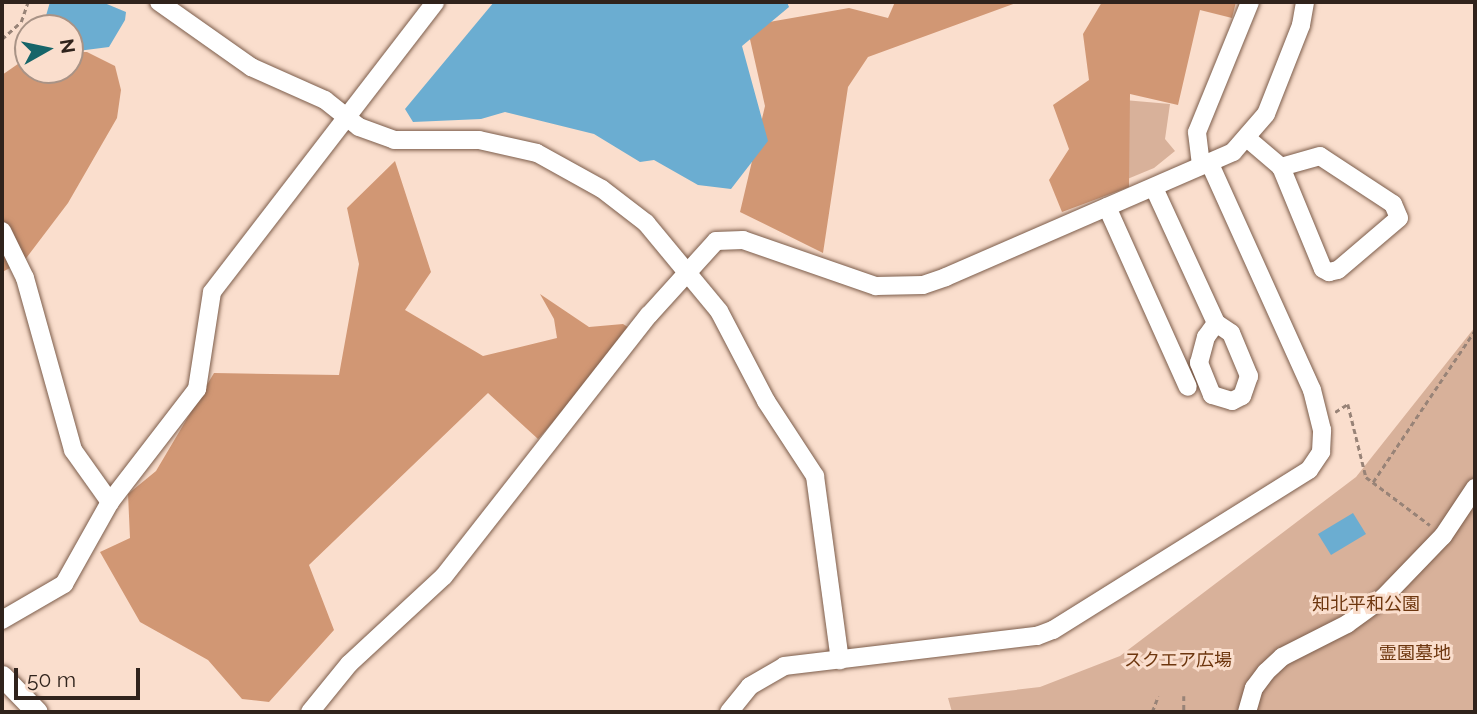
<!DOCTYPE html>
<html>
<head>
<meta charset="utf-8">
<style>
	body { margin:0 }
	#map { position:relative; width:1477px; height:714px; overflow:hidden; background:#fadecd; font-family:Raleway,"Noto Sans JP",sans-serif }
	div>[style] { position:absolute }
	.green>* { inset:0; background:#d8b19a }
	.forest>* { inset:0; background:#d19774 }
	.water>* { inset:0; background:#6badd1 }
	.path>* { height:2.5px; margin-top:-1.25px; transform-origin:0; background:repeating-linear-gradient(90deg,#988377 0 5px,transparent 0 8.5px) }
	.roads { filter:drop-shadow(0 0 2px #7c5d4b) drop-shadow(0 0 2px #7c5d4b) }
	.minor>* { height:18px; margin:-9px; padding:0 9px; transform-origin:9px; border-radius:9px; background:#fff }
	.major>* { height:21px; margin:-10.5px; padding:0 10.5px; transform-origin:10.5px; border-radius:10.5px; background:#fff }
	span { translate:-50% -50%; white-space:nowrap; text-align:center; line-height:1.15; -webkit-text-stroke:6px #fadecd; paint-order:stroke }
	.park-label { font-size:18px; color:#6d360e }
	.frame { position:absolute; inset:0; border:4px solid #30231c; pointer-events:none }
	.north { position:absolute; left:14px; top:14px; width:70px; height:70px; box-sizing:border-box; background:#fadecd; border:2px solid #a99386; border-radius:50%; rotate:81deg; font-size:19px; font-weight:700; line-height:28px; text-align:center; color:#30231c }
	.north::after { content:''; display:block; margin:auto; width:24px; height:32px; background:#166569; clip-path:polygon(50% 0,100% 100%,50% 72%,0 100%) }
	.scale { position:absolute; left:14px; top:668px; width:126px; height:32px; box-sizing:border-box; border:4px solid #30231c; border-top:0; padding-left:9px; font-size:21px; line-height:24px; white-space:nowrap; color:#30231c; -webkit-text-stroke:5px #fadecd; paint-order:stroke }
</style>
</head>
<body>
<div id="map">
	<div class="green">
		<i style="clip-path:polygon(1124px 100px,1170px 104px,1165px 139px,1175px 151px,1154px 168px,1125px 180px)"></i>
		<i style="clip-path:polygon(1475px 327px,1475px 712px,952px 712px,948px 698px,1040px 687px,1120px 656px,1356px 477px)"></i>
	</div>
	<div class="forest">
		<i style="clip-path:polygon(895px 2px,1019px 2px,868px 57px,848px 87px,823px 253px,740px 212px,765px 106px,747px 26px,849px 8px,888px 18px)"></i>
		<i style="clip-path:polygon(1102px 2px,1236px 2px,1232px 18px,1200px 10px,1178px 105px,1130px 94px,1129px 187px,1062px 212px,1049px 180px,1069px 149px,1053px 105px,1089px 80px,1083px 34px)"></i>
		<i style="clip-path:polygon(70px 52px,87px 52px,115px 66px,121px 90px,117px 118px,68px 203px,24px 261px,2px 272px,2px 75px,28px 57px,28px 70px,70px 70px)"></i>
		<i style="clip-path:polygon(395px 161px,431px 272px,405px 310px,483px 356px,557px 338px,554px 319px,540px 294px,589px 327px,623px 324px,634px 331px,538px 439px,488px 393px,309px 565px,334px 630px,269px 702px,242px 699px,208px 660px,140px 622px,100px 552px,130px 538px,128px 494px,156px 471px,214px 373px,339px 375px,359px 264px,347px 208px)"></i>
	</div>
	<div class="water">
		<i style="clip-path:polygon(50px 2px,102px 2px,126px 12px,125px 20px,109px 47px,70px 52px,70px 28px,50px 28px,45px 19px)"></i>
		<i style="clip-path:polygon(494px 2px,787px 2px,789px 7px,742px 46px,768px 141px,731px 189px,698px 185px,654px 160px,640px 162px,594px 134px,505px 112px,481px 119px,413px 122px,405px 109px)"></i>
		<i style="clip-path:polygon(1353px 513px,1366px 534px,1331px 555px,1318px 534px)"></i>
	</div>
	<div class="path">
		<i style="left:2px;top:39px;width:25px;rotate:-42deg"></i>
		<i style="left:21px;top:22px;width:21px;rotate:-71deg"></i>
		<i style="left:1335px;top:412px;width:15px;rotate:-32deg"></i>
		<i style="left:1348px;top:404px;width:75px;rotate:76.1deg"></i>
		<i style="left:1366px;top:477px;width:80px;rotate:36.9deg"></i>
		<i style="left:1373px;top:482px;width:183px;rotate:-56.1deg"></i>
		<i style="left:1184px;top:696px;width:16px;rotate:90deg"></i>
		<i style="left:1152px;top:712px;width:17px;rotate:-69deg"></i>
	</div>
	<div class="roads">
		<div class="minor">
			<i style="left:159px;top:2px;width:113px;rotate:35.2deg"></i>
			<i style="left:251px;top:67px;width:81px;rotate:24deg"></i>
			<i style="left:325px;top:100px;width:43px;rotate:38.5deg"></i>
			<i style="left:359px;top:127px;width:37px;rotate:20deg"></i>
			<i style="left:394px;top:140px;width:85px"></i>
			<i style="left:479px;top:140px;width:59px;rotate:12.6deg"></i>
			<i style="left:537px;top:153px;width:74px;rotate:29deg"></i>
			<i style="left:602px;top:189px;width:56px;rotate:37.7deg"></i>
			<i style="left:646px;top:223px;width:114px;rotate:50.3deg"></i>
			<i style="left:719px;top:311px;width:102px;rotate:62.4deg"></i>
			<i style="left:766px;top:401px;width:90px;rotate:56.8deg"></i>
			<i style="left:815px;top:476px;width:186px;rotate:82.3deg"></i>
			<i style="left:1248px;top:139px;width:43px;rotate:40.3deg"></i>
			<i style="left:1281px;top:167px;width:110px;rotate:67.6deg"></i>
			<i style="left:1323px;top:269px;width:7px;rotate:27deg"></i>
			<i style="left:1329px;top:272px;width:9px;rotate:-13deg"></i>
			<i style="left:1338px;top:270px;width:80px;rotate:-40.4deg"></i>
			<i style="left:1399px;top:218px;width:15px;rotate:-113deg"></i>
			<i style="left:1393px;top:204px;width:87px;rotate:-146.7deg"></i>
			<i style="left:1320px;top:156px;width:41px;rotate:164.2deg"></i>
			<i style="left:1201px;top:165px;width:33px;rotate:-97deg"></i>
			<i style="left:1197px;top:132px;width:140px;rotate:-67.8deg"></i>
			<i style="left:1154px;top:188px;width:149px;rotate:65.3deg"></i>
			<i style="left:1216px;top:323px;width:18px;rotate:34deg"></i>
			<i style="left:1231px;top:333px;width:47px;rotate:67.3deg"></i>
			<i style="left:1249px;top:376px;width:21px;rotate:109deg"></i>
			<i style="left:1242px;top:396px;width:11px;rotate:153deg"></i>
			<i style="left:1232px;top:401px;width:21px;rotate:-163deg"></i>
			<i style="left:1212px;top:395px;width:35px;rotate:-112deg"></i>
			<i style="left:1199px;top:363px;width:27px;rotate:-75deg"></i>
			<i style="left:1206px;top:337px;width:17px;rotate:-54deg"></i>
			<i style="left:1107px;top:207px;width:197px;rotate:65.8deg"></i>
			<i style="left:2px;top:231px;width:52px;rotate:63.9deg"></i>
			<i style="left:25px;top:278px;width:179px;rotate:74.4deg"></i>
			<i style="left:73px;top:450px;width:64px;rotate:54.6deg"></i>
			<i style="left:2px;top:620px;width:72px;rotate:-30.1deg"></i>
			<i style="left:64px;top:584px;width:94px;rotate:-60.7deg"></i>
			<i style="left:110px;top:502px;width:143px;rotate:-52.4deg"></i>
			<i style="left:197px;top:389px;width:98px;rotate:-81.2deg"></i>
			<i style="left:212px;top:292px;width:366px;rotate:-52.4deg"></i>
			<i style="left:310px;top:712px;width:62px;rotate:-50.9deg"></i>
			<i style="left:349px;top:664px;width:129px;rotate:-42.8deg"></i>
			<i style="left:444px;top:576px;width:332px;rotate:-51.9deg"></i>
			<i style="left:649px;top:315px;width:100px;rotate:-47.8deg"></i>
			<i style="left:716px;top:241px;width:27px;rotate:-2deg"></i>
			<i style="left:743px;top:240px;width:141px;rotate:19.1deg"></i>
			<i style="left:876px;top:286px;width:47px;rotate:-1.2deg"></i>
			<i style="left:923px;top:285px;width:24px;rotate:-19deg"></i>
			<i style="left:946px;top:277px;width:313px;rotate:-23.5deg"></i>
			<i style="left:1233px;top:152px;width:50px;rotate:-49deg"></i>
			<i style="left:1266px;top:114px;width:96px;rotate:-68.5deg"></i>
			<i style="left:1301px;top:25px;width:23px;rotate:-80deg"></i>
			<i style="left:729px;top:712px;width:33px;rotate:-51deg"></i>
			<i style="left:750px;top:686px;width:39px;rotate:-30deg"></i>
			<i style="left:784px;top:666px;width:255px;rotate:-6.8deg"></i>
			<i style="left:1037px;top:636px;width:17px;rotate:-21deg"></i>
			<i style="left:1053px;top:630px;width:302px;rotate:-32deg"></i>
			<i style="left:1309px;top:470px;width:22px;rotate:-56deg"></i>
			<i style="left:1321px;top:452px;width:22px;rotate:-87deg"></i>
			<i style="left:1322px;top:430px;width:41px;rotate:-104deg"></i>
			<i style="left:1312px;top:390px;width:250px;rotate:-114.3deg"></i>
			<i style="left:1247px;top:712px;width:25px;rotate:-74deg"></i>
			<i style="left:1254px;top:688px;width:20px;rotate:-53deg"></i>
			<i style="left:1266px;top:672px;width:22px;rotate:-43deg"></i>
			<i style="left:1282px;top:657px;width:73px;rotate:-26.9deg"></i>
			<i style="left:1347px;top:624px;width:46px;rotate:-36.1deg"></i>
			<i style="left:1384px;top:597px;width:85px;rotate:-46deg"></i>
			<i style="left:1443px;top:536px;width:58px;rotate:-56.3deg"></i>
		</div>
		<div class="major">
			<i style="left:2px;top:676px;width:50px;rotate:45.8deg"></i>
		</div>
	</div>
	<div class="park-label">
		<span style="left:1366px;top:604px">知北平和公園</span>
		<span style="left:1415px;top:653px">霊園墓地</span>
		<span style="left:1178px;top:660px">スクエア広場</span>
	</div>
	<div class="frame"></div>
	<div class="north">N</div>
	<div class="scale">50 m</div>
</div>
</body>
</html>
